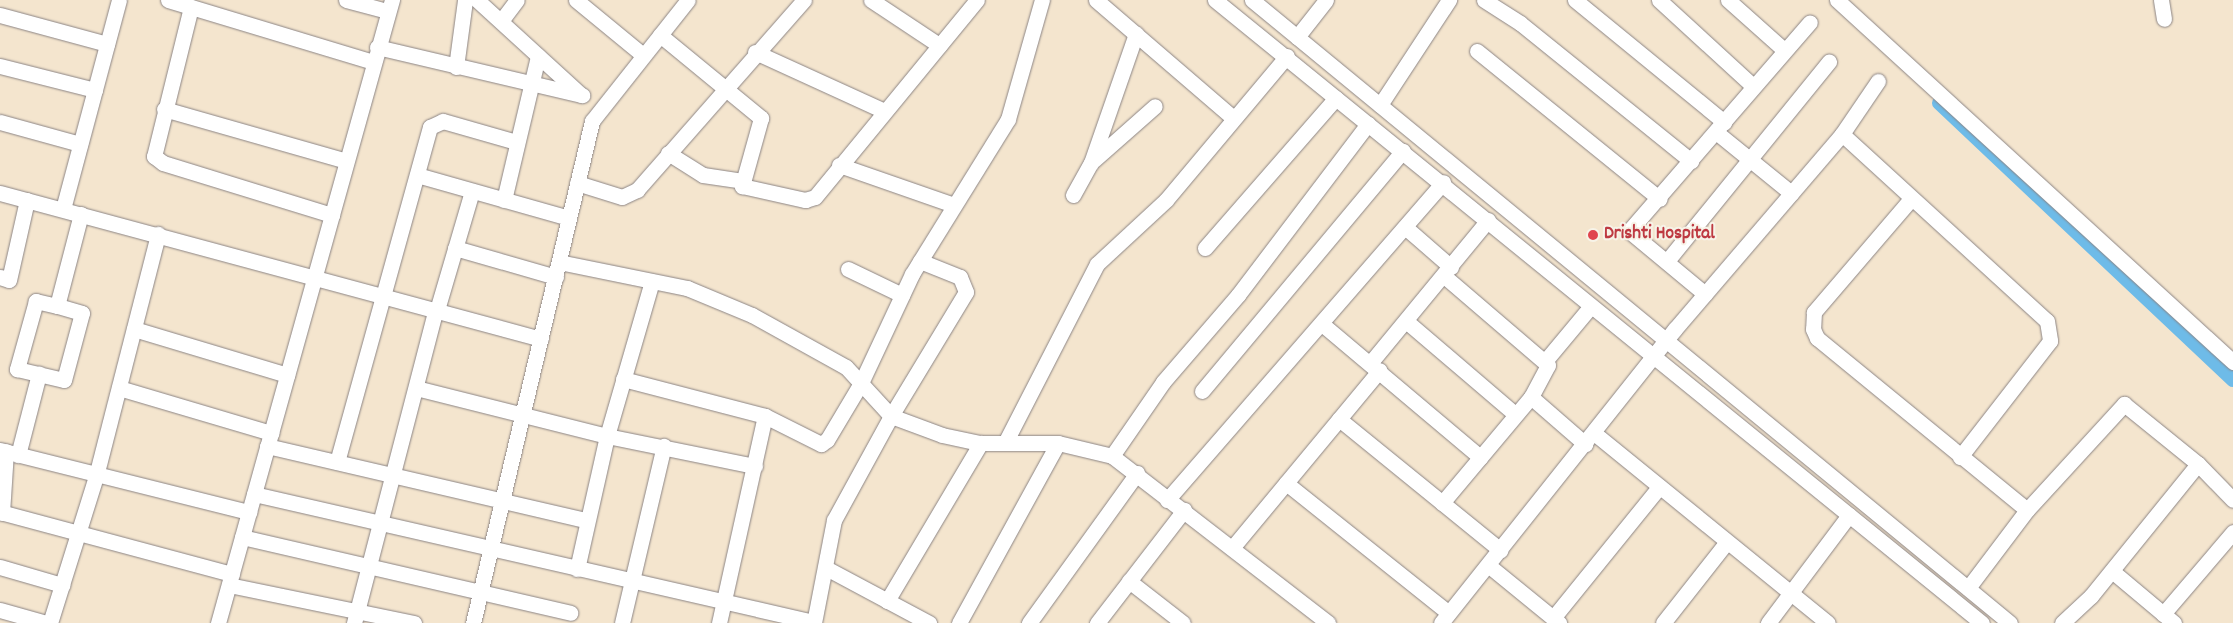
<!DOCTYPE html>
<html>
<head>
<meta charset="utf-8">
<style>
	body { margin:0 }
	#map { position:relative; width:2233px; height:623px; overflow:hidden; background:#f4e5ce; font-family:Dekko,sans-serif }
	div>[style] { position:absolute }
	.canal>* { height:14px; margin:-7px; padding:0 7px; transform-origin:7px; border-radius:7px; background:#6ebbe8 }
	.roads { filter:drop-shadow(0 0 1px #8b8484) drop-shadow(0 0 1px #8b8484) }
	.minor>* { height:15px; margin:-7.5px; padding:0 7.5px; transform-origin:7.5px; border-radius:7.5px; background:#fff }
	.dots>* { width:14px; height:14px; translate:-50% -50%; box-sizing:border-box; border:2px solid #f7f3e8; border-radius:50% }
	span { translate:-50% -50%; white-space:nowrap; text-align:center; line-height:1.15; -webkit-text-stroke:4px #f7f3e8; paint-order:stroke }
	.health-label { font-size:19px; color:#be3a42; font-weight:700 }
	.left { translate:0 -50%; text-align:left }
</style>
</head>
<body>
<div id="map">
	<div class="canal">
		<i style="left:1939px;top:103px;width:404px;rotate:43.3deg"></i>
	</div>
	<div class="roads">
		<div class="minor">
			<i style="left:168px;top:0;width:214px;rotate:16.8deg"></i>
			<i style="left:346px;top:0;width:42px;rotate:15deg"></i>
			<i style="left:477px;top:0;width:141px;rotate:42.4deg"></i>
			<i style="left:576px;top:0;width:87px;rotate:39.4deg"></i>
			<i style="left:871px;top:0;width:82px;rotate:33.5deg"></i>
			<i style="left:1096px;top:0;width:181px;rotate:40.7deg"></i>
			<i style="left:1215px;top:0;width:988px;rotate:39.09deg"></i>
			<i style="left:1252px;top:0;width:981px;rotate:39.42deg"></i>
			<i style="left:1484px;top:0;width:43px;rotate:32.6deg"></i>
			<i style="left:1520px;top:23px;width:220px;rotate:38.9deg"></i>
			<i style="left:1575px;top:0;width:193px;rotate:39.3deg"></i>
			<i style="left:1659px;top:0;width:127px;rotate:42.5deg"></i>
			<i style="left:1728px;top:0;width:74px;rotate:41.7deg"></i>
			<i style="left:1837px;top:0;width:537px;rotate:42.43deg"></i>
			<i style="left:2161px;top:0;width:19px;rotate:81deg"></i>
			<i style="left:191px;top:7px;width:154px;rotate:103.9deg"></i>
			<i style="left:154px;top:156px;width:11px;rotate:38deg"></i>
			<i style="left:163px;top:163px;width:177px;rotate:17.1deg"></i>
			<i style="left:0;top:15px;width:111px;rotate:15.2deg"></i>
			<i style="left:501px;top:21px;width:26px;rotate:-53deg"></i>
			<i style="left:660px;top:35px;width:131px;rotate:39.4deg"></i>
			<i style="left:761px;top:118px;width:71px;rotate:105.6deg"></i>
			<i style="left:742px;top:186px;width:65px;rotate:12.5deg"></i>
			<i style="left:805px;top:200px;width:10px;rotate:-17deg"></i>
			<i style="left:815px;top:197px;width:255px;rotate:-50.6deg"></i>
			<i style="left:1297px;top:37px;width:47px;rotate:-51.9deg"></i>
			<i style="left:377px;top:47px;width:211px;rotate:13.2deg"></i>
			<i style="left:1477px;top:51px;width:235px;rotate:39deg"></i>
			<i style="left:755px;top:52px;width:140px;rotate:24.5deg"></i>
			<i style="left:0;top:66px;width:98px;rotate:14.2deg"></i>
			<i style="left:456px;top:67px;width:68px;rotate:-82.3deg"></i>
			<i style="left:1380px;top:105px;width:126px;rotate:-56.7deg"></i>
			<i style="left:164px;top:109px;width:189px;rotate:15.9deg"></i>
			<i style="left:0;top:122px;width:83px;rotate:15.4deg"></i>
			<i style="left:1716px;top:132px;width:97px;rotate:39.1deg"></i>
			<i style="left:1842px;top:134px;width:277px;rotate:42.4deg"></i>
			<i style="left:2047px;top:321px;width:20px;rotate:81deg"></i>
			<i style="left:2050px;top:341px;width:147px;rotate:127.8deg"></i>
			<i style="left:668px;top:153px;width:41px;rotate:32.2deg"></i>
			<i style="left:703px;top:175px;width:40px;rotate:8.5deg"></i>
			<i style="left:1094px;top:160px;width:81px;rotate:-41.5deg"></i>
			<i style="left:839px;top:165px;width:122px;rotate:19.2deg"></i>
			<i style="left:417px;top:175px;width:158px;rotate:15.8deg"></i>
			<i style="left:577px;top:183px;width:47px;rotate:17.3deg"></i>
			<i style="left:622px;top:197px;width:17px;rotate:-25deg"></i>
			<i style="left:637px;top:190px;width:253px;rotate:-48.7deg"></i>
			<i style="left:0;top:193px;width:560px;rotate:15.1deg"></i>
			<i style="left:1073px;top:195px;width:37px;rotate:-61deg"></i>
			<i style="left:1091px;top:163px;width:137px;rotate:-70.8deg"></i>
			<i style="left:504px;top:200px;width:148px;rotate:-76.7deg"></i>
			<i style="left:1910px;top:200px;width:148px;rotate:130.6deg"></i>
			<i style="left:1814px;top:312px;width:17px;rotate:93deg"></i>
			<i style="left:1813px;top:329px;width:10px;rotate:66deg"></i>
			<i style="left:1817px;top:338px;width:271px;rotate:39.3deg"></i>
			<i style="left:63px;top:209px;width:216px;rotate:-75deg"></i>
			<i style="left:1405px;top:227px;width:61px;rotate:41deg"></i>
			<i style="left:455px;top:248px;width:105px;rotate:16deg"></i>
			<i style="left:1205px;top:248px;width:199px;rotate:-48.9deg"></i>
			<i style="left:920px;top:261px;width:43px;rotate:21.8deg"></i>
			<i style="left:960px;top:277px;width:16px;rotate:68deg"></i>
			<i style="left:966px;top:292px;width:145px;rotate:121.2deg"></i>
			<i style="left:891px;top:416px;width:54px;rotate:20.4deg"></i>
			<i style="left:942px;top:435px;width:40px;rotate:12deg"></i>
			<i style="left:981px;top:443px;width:77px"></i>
			<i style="left:1058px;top:443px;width:56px;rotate:13.5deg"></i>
			<i style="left:1112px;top:456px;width:273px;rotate:37.7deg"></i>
			<i style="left:1667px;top:261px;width:257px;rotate:-50.9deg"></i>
			<i style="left:559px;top:262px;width:131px;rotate:11.5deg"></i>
			<i style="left:687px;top:288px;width:70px;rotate:22.6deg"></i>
			<i style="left:752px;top:315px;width:107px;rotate:29deg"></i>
			<i style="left:846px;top:367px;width:67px;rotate:47.4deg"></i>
			<i style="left:891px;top:416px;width:119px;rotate:118.7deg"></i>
			<i style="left:834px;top:520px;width:105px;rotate:101deg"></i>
			<i style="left:848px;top:269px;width:60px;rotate:25.7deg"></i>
			<i style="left:0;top:277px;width:9px;rotate:18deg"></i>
			<i style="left:9px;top:280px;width:82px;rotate:-77.3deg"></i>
			<i style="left:1705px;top:294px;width:99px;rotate:-140.3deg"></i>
			<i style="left:1629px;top:231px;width:276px;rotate:-49.1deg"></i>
			<i style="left:57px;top:306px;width:22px;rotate:-167deg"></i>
			<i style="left:36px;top:301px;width:71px;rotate:105.6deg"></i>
			<i style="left:17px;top:369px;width:48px;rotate:13.2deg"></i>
			<i style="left:64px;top:380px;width:69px;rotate:-75deg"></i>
			<i style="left:82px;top:313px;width:26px;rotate:-164deg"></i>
			<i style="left:57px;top:306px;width:95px;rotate:-75.4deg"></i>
			<i style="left:437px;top:310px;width:124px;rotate:-73.6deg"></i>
			<i style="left:1406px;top:321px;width:143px;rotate:40.5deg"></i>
			<i style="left:1322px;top:324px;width:207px;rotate:40.1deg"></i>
			<i style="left:134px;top:329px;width:160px;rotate:16.7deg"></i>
			<i style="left:1546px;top:360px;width:70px;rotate:-50.2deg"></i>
			<i style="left:1371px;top:362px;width:184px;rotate:-50.5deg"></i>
			<i style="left:623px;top:379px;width:147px;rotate:14.6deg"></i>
			<i style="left:765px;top:416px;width:63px;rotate:26.6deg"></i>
			<i style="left:821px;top:444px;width:7px;rotate:-34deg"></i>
			<i style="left:827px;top:440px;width:66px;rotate:-59.2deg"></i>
			<i style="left:861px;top:383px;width:120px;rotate:-64.9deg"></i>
			<i style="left:912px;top:274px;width:182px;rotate:-58.2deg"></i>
			<i style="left:1008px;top:119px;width:124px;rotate:-74.1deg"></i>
			<i style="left:119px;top:388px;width:159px;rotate:16.5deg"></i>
			<i style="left:416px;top:388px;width:197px;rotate:14.1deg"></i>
			<i style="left:607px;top:436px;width:151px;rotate:11.5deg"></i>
			<i style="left:1202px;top:391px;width:313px;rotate:-50.1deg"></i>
			<i style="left:1531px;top:397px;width:72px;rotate:41deg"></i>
			<i style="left:1339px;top:419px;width:208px;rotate:39.1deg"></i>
			<i style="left:1594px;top:433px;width:301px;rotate:39.1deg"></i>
			<i style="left:1006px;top:441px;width:199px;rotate:-62.8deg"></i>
			<i style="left:1097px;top:264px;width:94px;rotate:-42.8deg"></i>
			<i style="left:1166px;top:200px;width:188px;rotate:-50deg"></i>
			<i style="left:267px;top:446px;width:326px;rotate:13.1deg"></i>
			<i style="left:0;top:450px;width:257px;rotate:14deg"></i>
			<i style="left:18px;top:455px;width:84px;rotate:-75.5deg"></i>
			<i style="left:1112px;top:456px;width:90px;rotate:-55.4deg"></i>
			<i style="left:1163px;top:382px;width:115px;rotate:-49.2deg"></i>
			<i style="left:1238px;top:295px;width:215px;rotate:-52.8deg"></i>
			<i style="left:337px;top:462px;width:348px;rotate:-74.5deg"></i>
			<i style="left:430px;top:127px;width:14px;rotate:-25deg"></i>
			<i style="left:443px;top:121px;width:76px;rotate:16deg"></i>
			<i style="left:1286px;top:483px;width:208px;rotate:38.6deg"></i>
			<i style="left:254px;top:494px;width:574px;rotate:12.88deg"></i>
			<i style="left:1167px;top:500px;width:421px;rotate:-49deg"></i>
			<i style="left:1442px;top:503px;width:138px;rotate:-50deg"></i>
			<i style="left:1531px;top:397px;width:36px;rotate:-62deg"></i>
			<i style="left:1548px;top:365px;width:137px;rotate:-139.4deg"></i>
			<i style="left:0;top:512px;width:240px;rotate:15deg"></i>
			<i style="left:2px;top:513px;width:62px;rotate:-86.3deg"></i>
			<i style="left:242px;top:537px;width:337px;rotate:13deg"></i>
			<i style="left:1232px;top:548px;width:231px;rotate:-50.3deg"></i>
			<i style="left:1488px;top:565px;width:92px;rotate:39.2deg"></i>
			<i style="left:0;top:567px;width:65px;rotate:16.2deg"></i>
			<i style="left:826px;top:568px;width:117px;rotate:28.1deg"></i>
			<i style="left:577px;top:569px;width:136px;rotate:-77.3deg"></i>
			<i style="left:607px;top:436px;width:161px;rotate:-73.8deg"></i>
			<i style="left:2112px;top:571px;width:81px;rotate:40deg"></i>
			<i style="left:1129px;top:581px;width:68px;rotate:37.9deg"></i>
			<i style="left:229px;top:585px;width:189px;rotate:11.6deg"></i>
			<i style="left:1968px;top:588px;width:98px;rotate:-52.9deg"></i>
			<i style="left:2027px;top:510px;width:144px;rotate:-47.5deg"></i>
			<i style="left:2124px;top:404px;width:95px;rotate:39deg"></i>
			<i style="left:2198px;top:464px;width:50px;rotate:45.8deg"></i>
			<i style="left:887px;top:601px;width:184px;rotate:-59.3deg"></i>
			<i style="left:0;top:610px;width:48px;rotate:15.8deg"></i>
			<i style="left:2163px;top:614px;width:108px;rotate:-49.5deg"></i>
			<i style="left:1553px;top:618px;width:169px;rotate:-51deg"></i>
			<i style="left:50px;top:623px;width:154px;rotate:-72.6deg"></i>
			<i style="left:96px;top:476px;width:250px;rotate:-75.6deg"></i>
			<i style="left:218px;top:623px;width:647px;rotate:-74.4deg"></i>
			<i style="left:354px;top:623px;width:325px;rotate:-75.4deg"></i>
			<i style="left:473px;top:623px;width:516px;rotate:-76.66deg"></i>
			<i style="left:592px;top:121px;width:154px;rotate:-51.6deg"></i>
			<i style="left:622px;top:623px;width:182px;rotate:-76.7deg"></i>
			<i style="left:719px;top:623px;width:212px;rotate:-77.5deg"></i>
			<i style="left:959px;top:623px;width:205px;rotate:-61.2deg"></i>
			<i style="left:1029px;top:623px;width:185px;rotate:-54.2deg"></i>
			<i style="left:1097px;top:623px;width:143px;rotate:-52.4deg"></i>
			<i style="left:1441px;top:623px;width:376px;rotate:-51.5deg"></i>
			<i style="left:1675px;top:329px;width:257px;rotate:-49.4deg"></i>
			<i style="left:1842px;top:134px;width:64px;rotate:-55.8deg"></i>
			<i style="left:1663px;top:623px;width:102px;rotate:-51.8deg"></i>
			<i style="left:1768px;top:623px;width:135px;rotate:-53.1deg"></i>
			<i style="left:2062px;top:623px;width:40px;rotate:-43deg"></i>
			<i style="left:2091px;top:596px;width:170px;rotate:-51deg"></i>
		</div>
	</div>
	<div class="dots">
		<i style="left:1593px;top:235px;background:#e0444e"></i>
	</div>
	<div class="health-label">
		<span class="left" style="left:1604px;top:235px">Drishti Hospital</span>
	</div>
</div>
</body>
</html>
